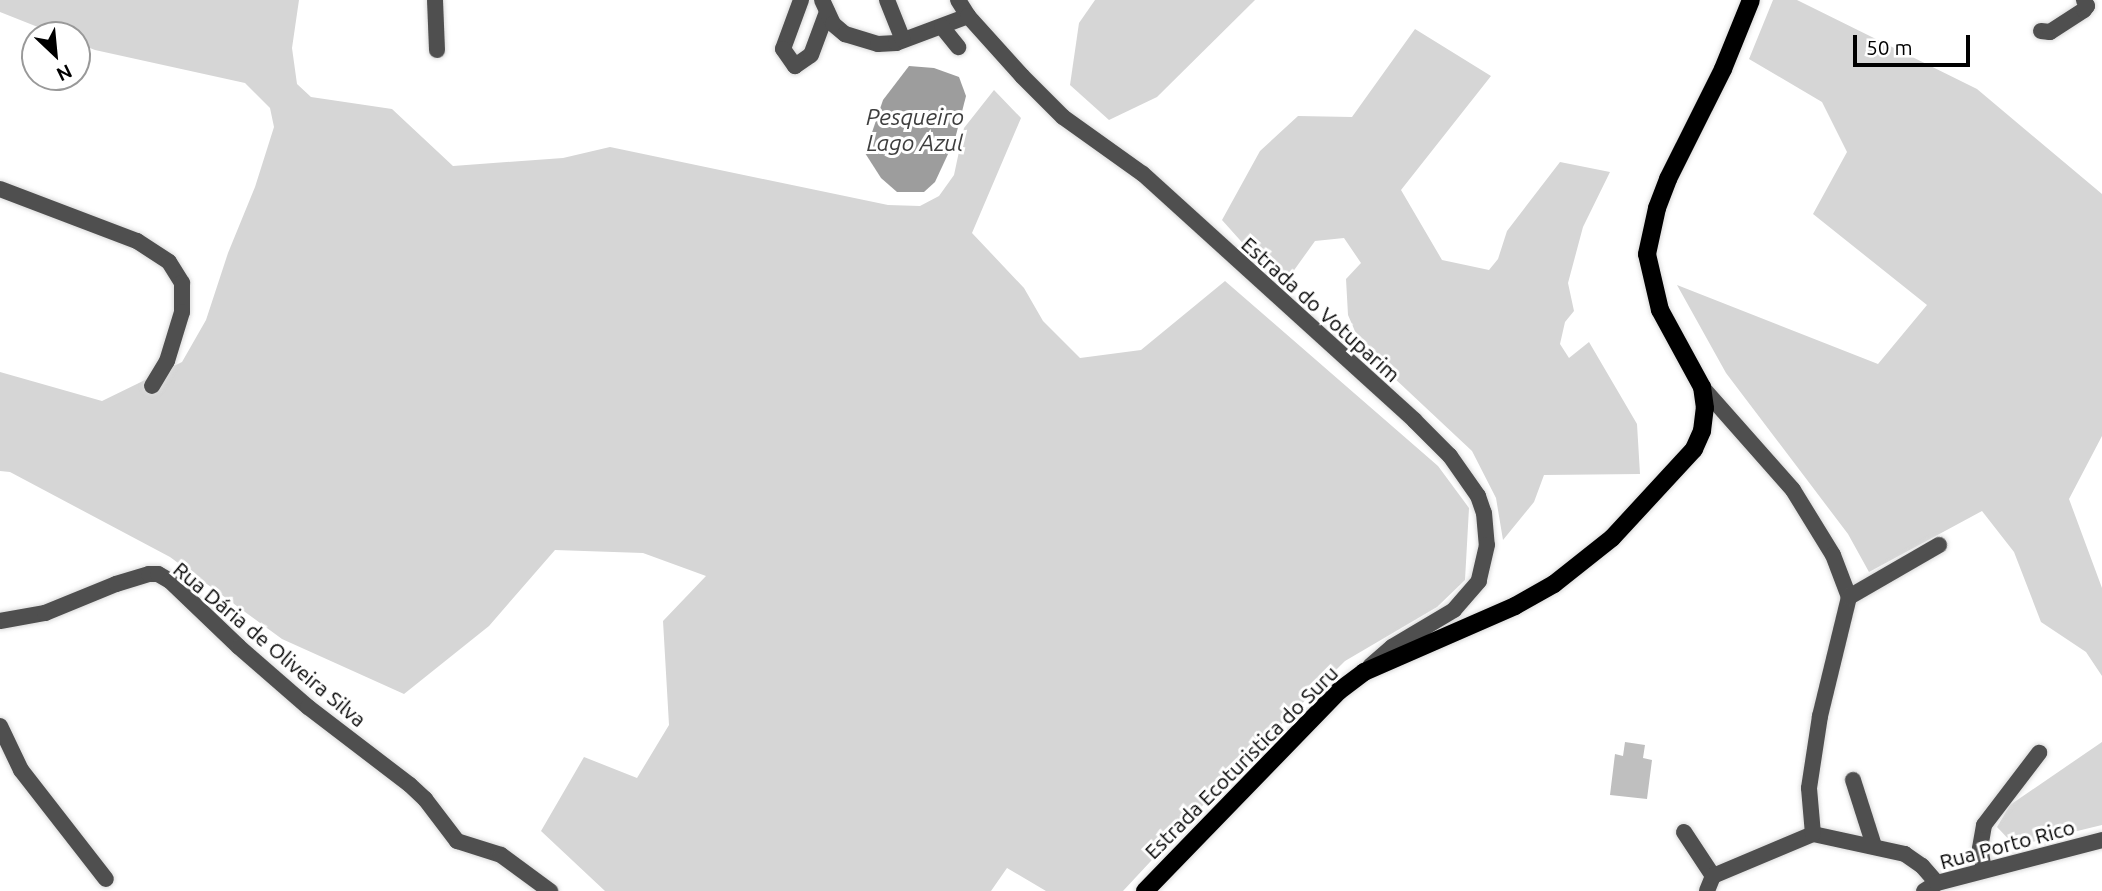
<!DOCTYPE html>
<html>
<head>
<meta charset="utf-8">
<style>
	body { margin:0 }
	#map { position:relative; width:2102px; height:891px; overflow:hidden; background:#fff; font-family:Ubuntu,sans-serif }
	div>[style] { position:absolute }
	.green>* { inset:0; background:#d6d6d6 }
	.water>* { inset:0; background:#9d9d9d }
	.building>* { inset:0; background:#bfbfbf }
	.roads { filter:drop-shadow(0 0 2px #dbdbdb) drop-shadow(0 0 2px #dbdbdb) }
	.minor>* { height:16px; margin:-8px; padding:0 8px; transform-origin:8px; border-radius:8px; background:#4f4f4f }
	.major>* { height:18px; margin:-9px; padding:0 9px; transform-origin:9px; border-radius:9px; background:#000 }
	span { translate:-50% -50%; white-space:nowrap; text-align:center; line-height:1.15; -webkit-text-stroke:6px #fff; paint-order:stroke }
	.street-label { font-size:21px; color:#000 }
	.water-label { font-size:23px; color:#3e3e3e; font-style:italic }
	.north { position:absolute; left:21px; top:21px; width:70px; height:70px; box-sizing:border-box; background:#fff; border:2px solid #999; border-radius:50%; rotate:154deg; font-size:19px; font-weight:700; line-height:28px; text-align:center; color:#000 }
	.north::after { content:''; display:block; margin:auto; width:24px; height:32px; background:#000; clip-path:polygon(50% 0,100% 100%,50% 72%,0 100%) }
	.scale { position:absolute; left:1853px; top:35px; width:117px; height:32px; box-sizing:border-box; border:4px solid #000; border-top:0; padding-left:9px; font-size:21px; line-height:24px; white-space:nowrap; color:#000; -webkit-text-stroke:5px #fff; paint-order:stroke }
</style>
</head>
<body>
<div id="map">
	<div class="green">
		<i style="clip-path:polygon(0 0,299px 0,292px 48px,297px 84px,311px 97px,392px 109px,453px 166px,563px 158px,610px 147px,888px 205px,920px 206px,939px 196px,954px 175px,964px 128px,994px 90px,1021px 118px,972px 233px,1024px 288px,1043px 321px,1080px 358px,1141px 350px,1225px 281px,1438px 466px,1469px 508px,1465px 580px,1437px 607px,1345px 661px,1246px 759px,1123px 891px,1046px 891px,1007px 868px,991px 891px,605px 891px,541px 831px,584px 757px,637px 778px,669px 725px,663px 621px,706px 576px,643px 553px,555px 550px,489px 626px,404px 694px,282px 639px,170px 557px,10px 472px,0 471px,0 372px,102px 401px,182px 362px,206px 320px,228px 253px,255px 187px,274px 127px,270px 108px,245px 83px,95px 50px,77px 43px,77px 35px,58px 35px,0 12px)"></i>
		<i style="clip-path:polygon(1095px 0,1255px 0,1157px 97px,1109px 120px,1070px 85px,1079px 23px)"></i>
		<i style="clip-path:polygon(1773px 0,1797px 0,1977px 89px,2102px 194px,2102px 436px,2069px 499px,2102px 588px,2102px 676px,2086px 652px,2041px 622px,2014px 552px,1982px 511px,1869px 572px,1848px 534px,1726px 373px,1677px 285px,1878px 364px,1927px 305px,1813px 214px,1847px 152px,1822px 102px,1749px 59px)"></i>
		<i style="clip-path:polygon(1415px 29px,1491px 76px,1401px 190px,1442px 260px,1489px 270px,1498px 259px,1507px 231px,1560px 162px,1610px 172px,1583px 227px,1568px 283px,1574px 311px,1565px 322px,1560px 344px,1569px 358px,1589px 342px,1637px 424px,1640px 474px,1544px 475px,1534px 502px,1503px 540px,1496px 498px,1472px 451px,1376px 361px,1357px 336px,1348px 315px,1346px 279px,1361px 263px,1344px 238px,1315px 241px,1282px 287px,1222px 220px,1260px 151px,1298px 116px,1352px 117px)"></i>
		<i style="clip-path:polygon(2102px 742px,2102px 825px,2015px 846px,1997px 827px,2010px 805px)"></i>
	</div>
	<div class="water">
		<i style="clip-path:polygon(909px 66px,934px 68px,959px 77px,966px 96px,955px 139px,935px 182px,924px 192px,897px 192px,881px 178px,865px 153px,883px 100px)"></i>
	</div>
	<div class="building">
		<i style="clip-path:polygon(1625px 742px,1645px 745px,1643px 758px,1652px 760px,1647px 799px,1610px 795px,1615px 754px,1623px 756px)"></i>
	</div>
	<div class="roads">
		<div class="minor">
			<i style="left:435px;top:0;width:50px;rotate:87.7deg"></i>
			<i style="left:801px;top:0;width:52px;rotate:110.2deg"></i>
			<i style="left:783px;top:49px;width:21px;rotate:55deg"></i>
			<i style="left:795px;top:66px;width:19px;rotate:-35deg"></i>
			<i style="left:811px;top:55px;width:46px;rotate:-69.6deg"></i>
			<i style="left:822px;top:0;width:26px;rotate:65deg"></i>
			<i style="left:833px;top:24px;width:16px;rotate:40deg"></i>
			<i style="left:845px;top:34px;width:34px;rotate:17deg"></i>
			<i style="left:878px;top:44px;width:18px;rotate:-3deg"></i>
			<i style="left:896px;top:43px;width:77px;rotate:-20.6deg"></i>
			<i style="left:887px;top:0;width:43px;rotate:68.2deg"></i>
			<i style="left:958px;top:0;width:19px;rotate:58deg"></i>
			<i style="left:968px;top:16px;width:81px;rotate:48deg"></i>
			<i style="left:1022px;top:76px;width:58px;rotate:45deg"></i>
			<i style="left:1063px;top:117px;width:98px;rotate:35.5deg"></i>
			<i style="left:1143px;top:174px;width:366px;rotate:42.2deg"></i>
			<i style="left:1414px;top:420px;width:51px;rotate:45deg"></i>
			<i style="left:1450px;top:456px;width:49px;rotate:55deg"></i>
			<i style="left:1478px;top:496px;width:18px;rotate:71deg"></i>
			<i style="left:1484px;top:513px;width:32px;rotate:85deg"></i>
			<i style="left:1487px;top:545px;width:37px;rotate:103deg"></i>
			<i style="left:1479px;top:581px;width:38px;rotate:131deg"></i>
			<i style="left:1454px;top:610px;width:72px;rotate:149.2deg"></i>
			<i style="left:1392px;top:647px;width:29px;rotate:139deg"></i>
			<i style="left:942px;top:27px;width:26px;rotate:51deg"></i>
			<i style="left:2041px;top:31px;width:9px;rotate:6deg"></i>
			<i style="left:2050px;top:32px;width:40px;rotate:-32.9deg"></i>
			<i style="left:2084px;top:10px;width:5px;rotate:-53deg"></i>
			<i style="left:2087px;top:6px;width:7px;rotate:-117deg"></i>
			<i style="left:0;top:189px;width:147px;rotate:20.8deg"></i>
			<i style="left:137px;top:241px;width:38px;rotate:33deg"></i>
			<i style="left:169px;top:262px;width:25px;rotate:58deg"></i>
			<i style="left:182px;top:283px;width:29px;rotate:90deg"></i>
			<i style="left:182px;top:312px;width:51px;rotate:107deg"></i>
			<i style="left:167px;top:361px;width:29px;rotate:121deg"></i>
			<i style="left:1702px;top:387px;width:137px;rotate:48.5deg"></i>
			<i style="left:1793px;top:490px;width:76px;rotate:58.4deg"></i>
			<i style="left:1833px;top:555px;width:45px;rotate:69.1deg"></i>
			<i style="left:0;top:621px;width:46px;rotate:-10.1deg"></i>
			<i style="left:45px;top:613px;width:77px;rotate:-22.2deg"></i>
			<i style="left:116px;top:584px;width:34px;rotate:-17deg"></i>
			<i style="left:149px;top:574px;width:9px"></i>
			<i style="left:158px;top:574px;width:14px;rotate:30deg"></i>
			<i style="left:170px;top:581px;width:95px;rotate:43.7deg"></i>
			<i style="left:239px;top:647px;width:91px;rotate:41deg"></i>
			<i style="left:308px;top:707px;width:128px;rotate:37.4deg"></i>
			<i style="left:410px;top:785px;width:21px;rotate:43deg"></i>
			<i style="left:425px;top:799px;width:53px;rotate:52.7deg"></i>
			<i style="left:457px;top:841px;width:46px;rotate:17.7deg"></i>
			<i style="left:501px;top:855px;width:61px;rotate:36.3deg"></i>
			<i style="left:0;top:726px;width:49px;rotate:64.5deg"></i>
			<i style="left:21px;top:770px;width:138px;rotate:52.1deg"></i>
			<i style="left:1853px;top:780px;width:69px;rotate:72.3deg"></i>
			<i style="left:1684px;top:832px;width:53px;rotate:56.6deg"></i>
			<i style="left:1713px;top:876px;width:16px;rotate:112deg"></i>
			<i style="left:1984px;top:870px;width:22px;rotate:-100deg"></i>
			<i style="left:1980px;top:848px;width:23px;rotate:-80deg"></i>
			<i style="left:1984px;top:825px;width:91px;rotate:-52.6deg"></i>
			<i style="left:1713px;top:876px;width:108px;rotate:-22.8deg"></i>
			<i style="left:1937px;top:883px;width:23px;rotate:-131deg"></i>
			<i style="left:1922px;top:866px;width:21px;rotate:-145deg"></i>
			<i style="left:1905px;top:854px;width:94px;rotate:-167.7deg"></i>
			<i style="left:1813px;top:834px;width:46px;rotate:-95deg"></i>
			<i style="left:1809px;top:788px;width:73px;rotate:-81.3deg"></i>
			<i style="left:1820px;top:716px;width:122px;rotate:-76.3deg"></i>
			<i style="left:1849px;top:597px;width:104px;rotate:-30deg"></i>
			<i style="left:1924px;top:891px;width:15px;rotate:-32deg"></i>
			<i style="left:1937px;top:883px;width:171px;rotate:-14.6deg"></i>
		</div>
		<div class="major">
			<i style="left:1145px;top:891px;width:279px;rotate:-45.9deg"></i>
			<i style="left:1339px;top:691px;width:31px;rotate:-37deg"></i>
			<i style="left:1364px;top:672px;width:165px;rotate:-23.6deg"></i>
			<i style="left:1515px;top:606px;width:45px;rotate:-29.4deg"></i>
			<i style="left:1554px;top:584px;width:74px;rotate:-38.4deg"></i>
			<i style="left:1612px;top:538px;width:121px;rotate:-47.3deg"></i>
			<i style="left:1694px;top:449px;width:20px;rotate:-66deg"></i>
			<i style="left:1702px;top:431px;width:23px;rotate:-83deg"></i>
			<i style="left:1705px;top:408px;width:21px;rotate:-98deg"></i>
			<i style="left:1702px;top:387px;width:88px;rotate:-118.6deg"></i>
			<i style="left:1660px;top:310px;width:57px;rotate:-103.1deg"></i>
			<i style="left:1647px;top:254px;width:47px;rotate:-77.7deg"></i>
			<i style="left:1657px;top:208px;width:31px;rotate:-69deg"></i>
			<i style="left:1668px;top:179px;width:123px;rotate:-63.4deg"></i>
			<i style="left:1723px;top:69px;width:74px;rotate:-67.9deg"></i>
		</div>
	</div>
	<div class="street-label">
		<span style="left:1321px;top:309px;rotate:42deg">Estrada do Votuparim</span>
		<span style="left:270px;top:644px;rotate:40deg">Rua Dária de Oliveira Silva</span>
		<span style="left:1241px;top:762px;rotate:-45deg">Estrada Ecoturistica do Suru</span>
		<span style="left:2007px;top:844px;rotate:-15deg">Rua Porto Rico</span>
	</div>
	<div class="water-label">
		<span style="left:915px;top:130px">Pesqueiro<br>Lago Azul</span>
	</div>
	<div class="north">N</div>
	<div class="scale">50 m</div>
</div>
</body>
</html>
